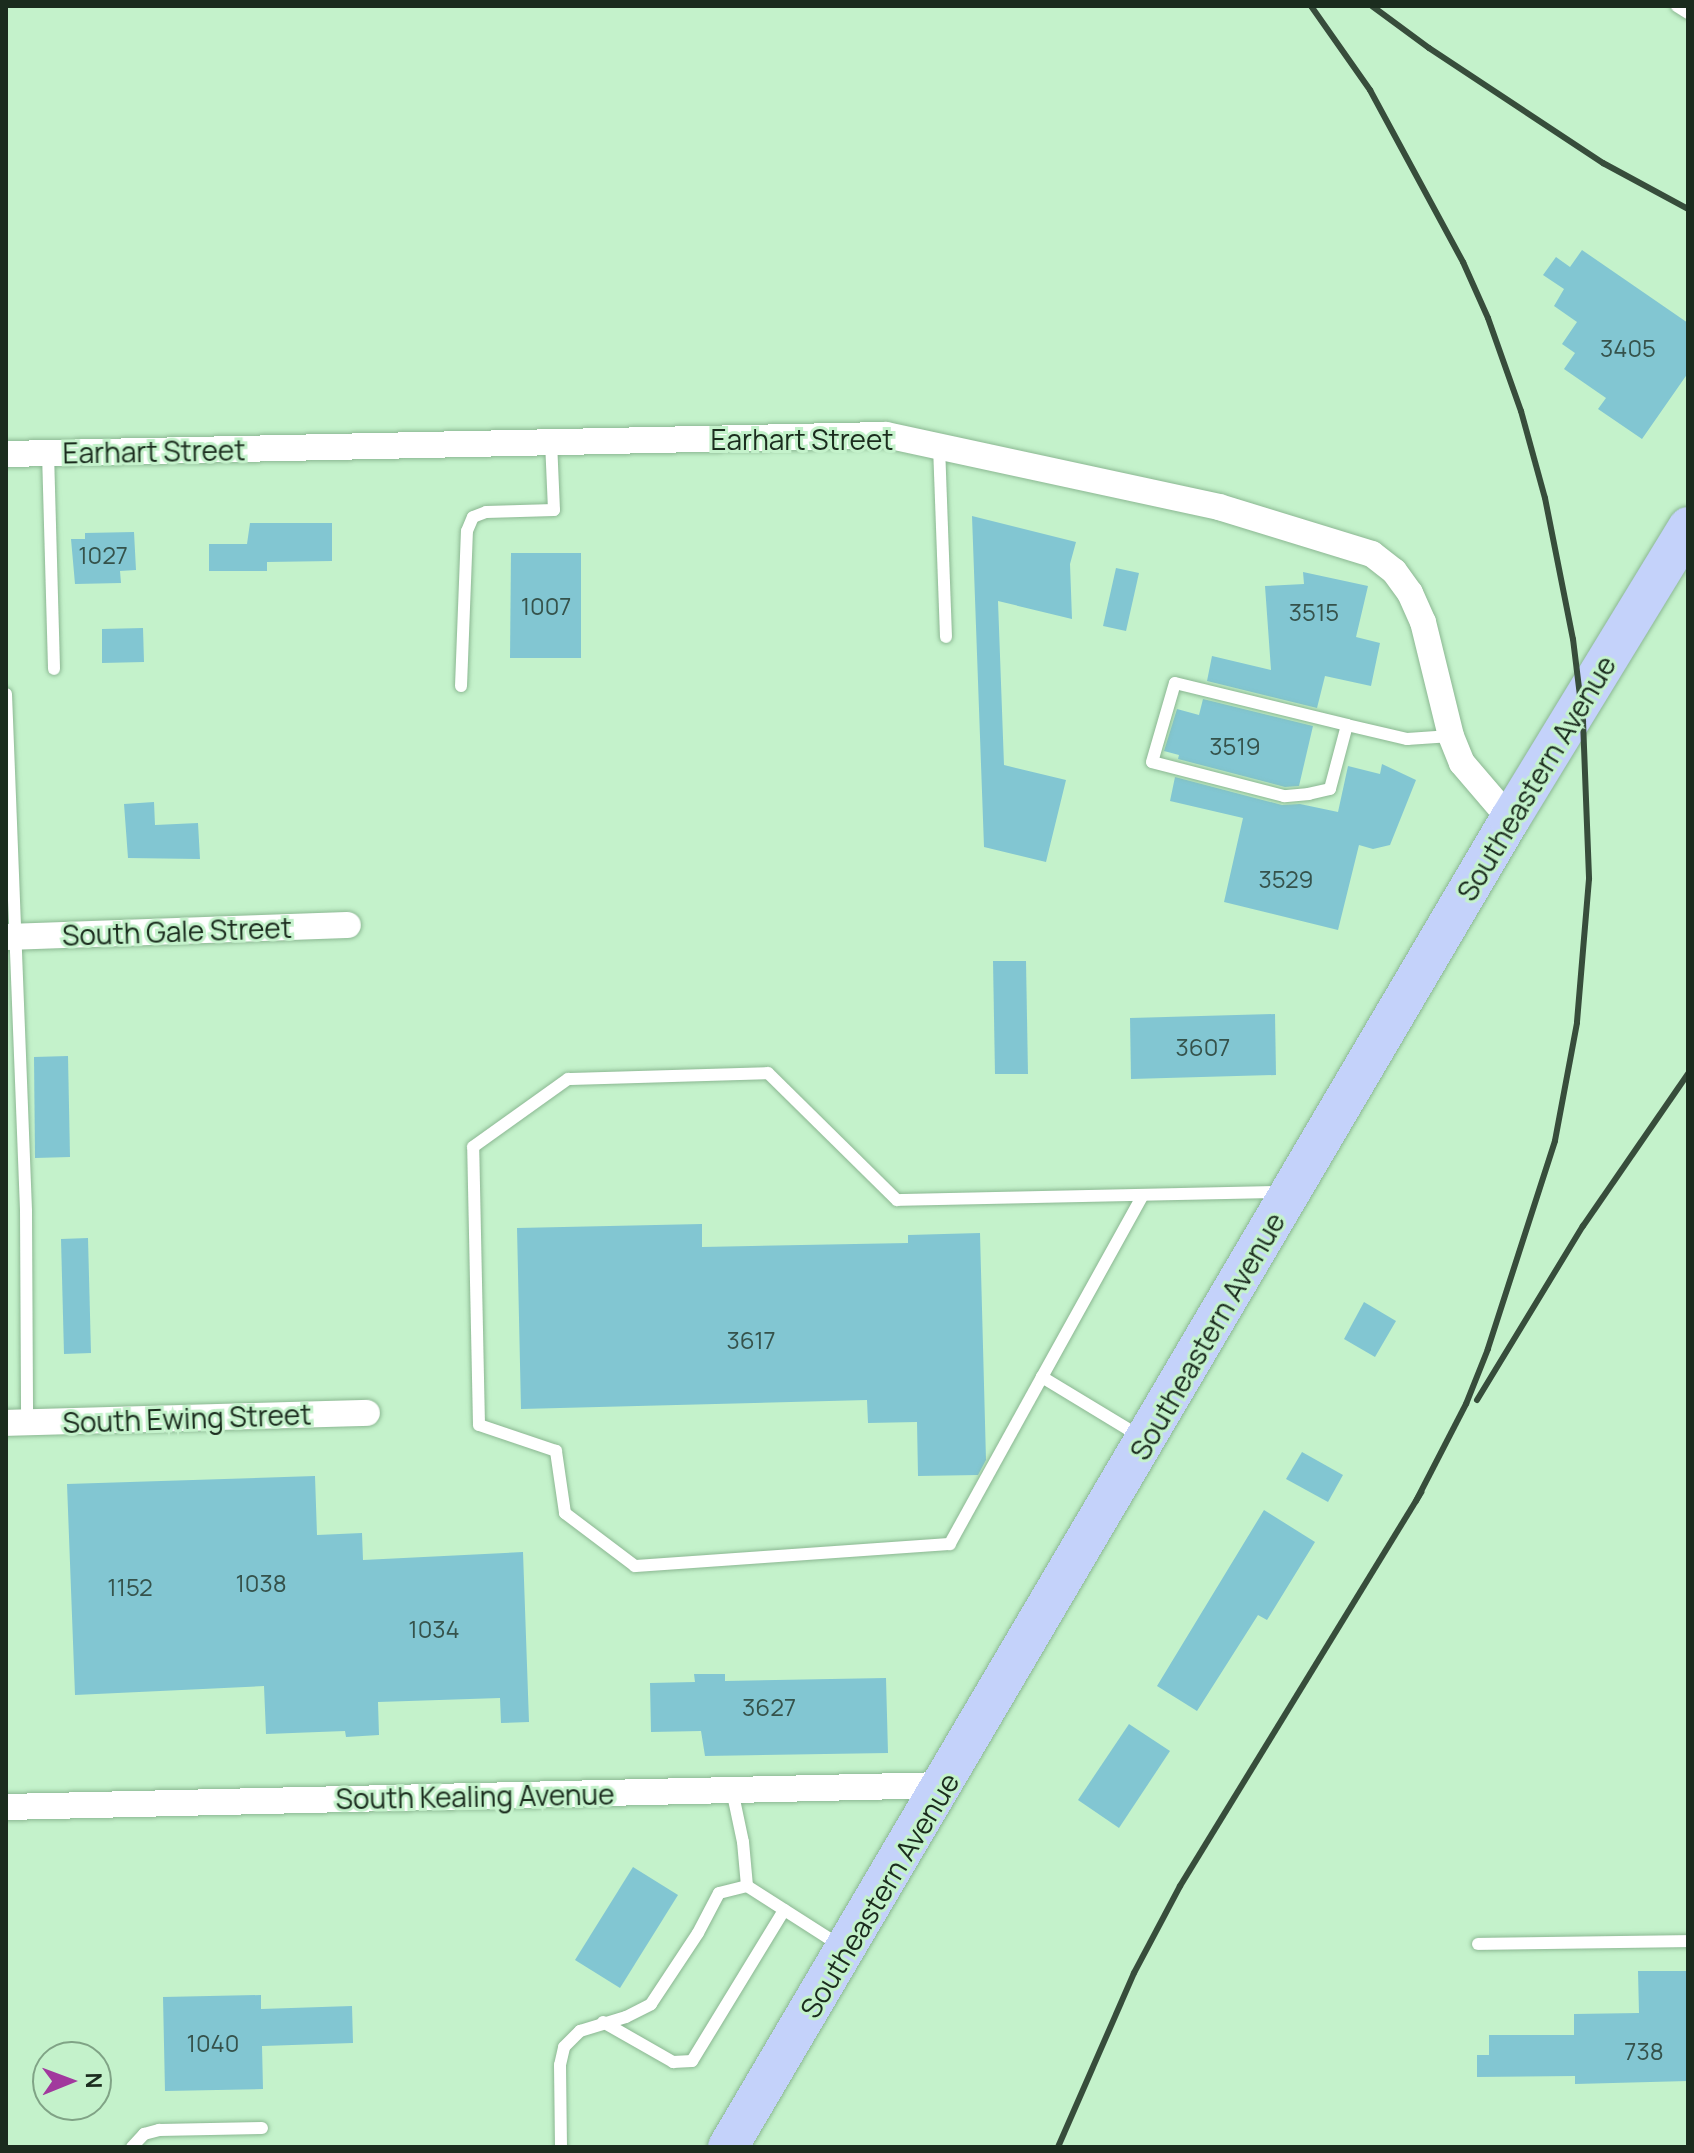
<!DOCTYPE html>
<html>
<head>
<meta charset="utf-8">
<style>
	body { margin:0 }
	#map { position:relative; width:1694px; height:2153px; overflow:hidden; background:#c4f2cb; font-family:Manrope,sans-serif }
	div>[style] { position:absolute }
	.building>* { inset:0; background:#82c6d2 }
	.roads { filter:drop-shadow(0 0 2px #8bb792) drop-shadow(0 0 2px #8bb792) }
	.lane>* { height:12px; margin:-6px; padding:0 6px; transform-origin:6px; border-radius:6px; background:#fff }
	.street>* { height:26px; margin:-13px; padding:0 13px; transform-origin:13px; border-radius:13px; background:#fff }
	.primary>* { height:40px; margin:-20px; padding:0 20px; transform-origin:20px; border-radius:20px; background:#c4d2fa }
	.rail>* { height:6px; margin:-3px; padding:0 3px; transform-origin:3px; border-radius:3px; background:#374d3b }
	span { translate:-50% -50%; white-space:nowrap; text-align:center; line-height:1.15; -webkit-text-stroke:6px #c4f2cb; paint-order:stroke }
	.number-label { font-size:24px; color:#35524b }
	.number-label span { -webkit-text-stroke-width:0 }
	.street-label { font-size:28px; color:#1b2c1e }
	.frame { position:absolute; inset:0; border:8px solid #1b2c1e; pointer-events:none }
	.north { position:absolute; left:32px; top:2041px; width:80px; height:80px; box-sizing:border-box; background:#c4f2cb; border:2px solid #80a386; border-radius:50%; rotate:89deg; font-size:22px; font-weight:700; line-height:32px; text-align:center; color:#1b2c1e }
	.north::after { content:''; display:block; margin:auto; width:28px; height:36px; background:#a1399d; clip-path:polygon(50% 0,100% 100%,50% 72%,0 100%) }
</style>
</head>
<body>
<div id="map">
	<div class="building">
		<i style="clip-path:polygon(1582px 250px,1688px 323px,1688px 373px,1642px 439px,1598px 409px,1606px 398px,1564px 369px,1575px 353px,1562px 344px,1577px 322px,1554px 306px,1564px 289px,1543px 275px,1556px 257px,1570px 267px)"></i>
		<i style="clip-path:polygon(972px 516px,1076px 542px,1070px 564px,1072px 619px,998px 601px,1004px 765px,1066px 780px,1046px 862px,984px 847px)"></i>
		<i style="clip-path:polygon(250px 523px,332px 523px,332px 561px,267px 562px,267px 571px,209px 571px,209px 544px,247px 544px)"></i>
		<i style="clip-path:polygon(134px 532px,136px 570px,120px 571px,121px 583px,75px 584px,71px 539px,85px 539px,85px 533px)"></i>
		<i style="clip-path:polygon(511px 553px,581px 553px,581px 658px,510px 658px)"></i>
		<i style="clip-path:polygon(1116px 568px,1139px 573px,1126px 631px,1103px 626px)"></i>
		<i style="clip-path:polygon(1303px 572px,1368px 586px,1356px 637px,1380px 643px,1371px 686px,1325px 676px,1317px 708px,1207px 681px,1212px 656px,1271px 670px,1265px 586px,1304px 584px)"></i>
		<i style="clip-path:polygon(143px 628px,144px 662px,102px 663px,102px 629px)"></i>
		<i style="clip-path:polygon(1203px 699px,1313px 726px,1299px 786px,1285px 787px,1178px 759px,1179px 755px,1164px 751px,1177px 709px,1199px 715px)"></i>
		<i style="clip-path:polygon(1382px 764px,1416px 780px,1390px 845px,1373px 849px,1359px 845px,1338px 930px,1224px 902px,1243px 818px,1170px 801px,1175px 777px,1282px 805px,1300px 804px,1338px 812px,1348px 766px,1380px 774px)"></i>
		<i style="clip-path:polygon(154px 802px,155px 825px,198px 823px,200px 859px,128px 858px,124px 804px)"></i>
		<i style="clip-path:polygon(993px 961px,1026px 961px,1028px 1074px,995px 1074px)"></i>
		<i style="clip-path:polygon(1275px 1014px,1276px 1075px,1131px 1079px,1130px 1018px)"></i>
		<i style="clip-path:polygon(68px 1056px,70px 1157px,35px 1158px,34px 1057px)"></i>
		<i style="clip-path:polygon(702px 1224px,702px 1247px,908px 1243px,908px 1235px,980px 1233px,986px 1460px,978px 1475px,918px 1476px,917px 1422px,868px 1423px,867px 1400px,521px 1409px,517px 1228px)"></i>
		<i style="clip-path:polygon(88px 1238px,91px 1353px,64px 1354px,61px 1239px)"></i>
		<i style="clip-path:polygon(1364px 1302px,1396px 1321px,1375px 1357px,1344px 1339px)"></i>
		<i style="clip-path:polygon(1302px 1452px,1343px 1475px,1328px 1502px,1286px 1479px)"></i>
		<i style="clip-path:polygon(315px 1476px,317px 1535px,362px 1533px,363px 1560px,523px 1552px,529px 1722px,501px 1723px,500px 1698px,378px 1702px,379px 1735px,346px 1737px,345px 1731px,266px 1734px,264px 1686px,75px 1695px,67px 1484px)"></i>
		<i style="clip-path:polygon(1264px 1510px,1315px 1542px,1267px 1620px,1258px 1615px,1197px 1711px,1157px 1686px)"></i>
		<i style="clip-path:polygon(694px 1674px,725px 1674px,725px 1681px,886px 1678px,888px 1753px,705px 1756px,701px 1731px,651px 1732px,650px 1683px,695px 1682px)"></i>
		<i style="clip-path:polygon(1129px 1724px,1170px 1751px,1119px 1828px,1078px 1800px)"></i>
		<i style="clip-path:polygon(633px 1867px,678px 1895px,620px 1988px,575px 1960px)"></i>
		<i style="clip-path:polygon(1638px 1971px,1688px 1971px,1688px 2081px,1575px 2084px,1575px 2076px,1477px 2077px,1477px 2055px,1489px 2055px,1489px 2035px,1574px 2035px,1574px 2014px,1639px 2013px)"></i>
		<i style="clip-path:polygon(261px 1995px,261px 2009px,352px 2006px,353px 2043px,262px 2046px,263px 2089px,165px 2091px,163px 1997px)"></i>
	</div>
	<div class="roads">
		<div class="lane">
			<i style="left:1677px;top:6px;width:13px;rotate:32deg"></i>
			<i style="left:939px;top:446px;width:191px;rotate:87.9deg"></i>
			<i style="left:48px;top:453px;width:216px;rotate:88.4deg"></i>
			<i style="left:461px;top:686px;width:155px;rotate:-87.8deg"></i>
			<i style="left:467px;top:531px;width:15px;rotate:-67deg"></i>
			<i style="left:473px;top:517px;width:14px;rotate:-21deg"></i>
			<i style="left:486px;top:512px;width:68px;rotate:-1.7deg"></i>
			<i style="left:554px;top:510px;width:68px;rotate:-92.5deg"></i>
			<i style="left:6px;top:694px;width:517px;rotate:87.78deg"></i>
			<i style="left:26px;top:1211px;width:211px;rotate:89.7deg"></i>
			<i style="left:1347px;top:725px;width:66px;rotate:104.9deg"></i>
			<i style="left:1330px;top:789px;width:22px;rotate:167deg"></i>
			<i style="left:1309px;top:794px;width:25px;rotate:175deg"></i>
			<i style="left:1284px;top:796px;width:136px;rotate:-165.6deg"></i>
			<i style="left:1152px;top:762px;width:82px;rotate:-73.8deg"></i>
			<i style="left:1175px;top:683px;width:177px;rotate:13.7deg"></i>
			<i style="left:1347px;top:725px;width:62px;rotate:13.1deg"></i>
			<i style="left:1407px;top:739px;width:44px;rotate:-3.9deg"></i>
			<i style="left:1042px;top:1377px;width:208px;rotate:-61deg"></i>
			<i style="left:1141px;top:1437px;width:116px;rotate:-148.8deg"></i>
			<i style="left:1042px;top:1377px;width:191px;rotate:118.9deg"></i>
			<i style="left:950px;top:1544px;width:316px;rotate:176deg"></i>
			<i style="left:635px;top:1566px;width:88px;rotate:-142.9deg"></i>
			<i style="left:565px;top:1513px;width:63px;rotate:-98.3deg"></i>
			<i style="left:556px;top:1451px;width:81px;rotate:-161.3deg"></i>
			<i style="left:479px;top:1425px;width:278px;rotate:-91.2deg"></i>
			<i style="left:473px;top:1147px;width:117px;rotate:-35.6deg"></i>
			<i style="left:568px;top:1079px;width:200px;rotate:-1.7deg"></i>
			<i style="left:768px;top:1073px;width:181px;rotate:44.6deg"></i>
			<i style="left:897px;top:1200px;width:383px;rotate:-1.2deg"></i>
			<i style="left:732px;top:1790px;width:53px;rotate:78.1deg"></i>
			<i style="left:743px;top:1842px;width:44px;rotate:84.8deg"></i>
			<i style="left:1478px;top:1944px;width:210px;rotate:-0.8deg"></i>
			<i style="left:603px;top:2022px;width:81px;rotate:29.7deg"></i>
			<i style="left:673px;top:2062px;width:19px;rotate:-3deg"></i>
			<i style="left:692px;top:2061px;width:177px;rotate:-58.6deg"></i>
			<i style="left:132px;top:2147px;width:18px;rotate:-47deg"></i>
			<i style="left:144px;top:2134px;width:16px;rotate:-15deg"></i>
			<i style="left:159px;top:2130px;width:103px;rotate:-1.1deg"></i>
			<i style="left:561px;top:2147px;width:82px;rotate:-90.7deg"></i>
			<i style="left:560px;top:2065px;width:18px;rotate:-77deg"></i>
			<i style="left:564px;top:2047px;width:23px;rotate:-45deg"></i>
			<i style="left:580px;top:2031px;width:48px;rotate:-16.9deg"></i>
			<i style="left:626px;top:2017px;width:28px;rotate:-27deg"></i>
			<i style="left:651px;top:2004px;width:85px;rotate:-56.5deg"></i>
			<i style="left:698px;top:1933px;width:45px;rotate:-62.3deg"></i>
			<i style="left:719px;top:1893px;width:29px;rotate:-14deg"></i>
			<i style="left:747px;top:1886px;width:112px;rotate:32.6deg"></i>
		</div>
		<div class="street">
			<i style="left:6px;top:454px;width:880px;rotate:-1.24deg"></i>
			<i style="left:886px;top:435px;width:341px;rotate:12.2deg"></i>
			<i style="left:1219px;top:507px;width:160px;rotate:17.1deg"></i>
			<i style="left:1372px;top:554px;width:28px;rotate:38deg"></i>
			<i style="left:1394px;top:571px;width:27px;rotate:54deg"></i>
			<i style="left:1410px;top:593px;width:32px;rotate:66deg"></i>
			<i style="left:1423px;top:622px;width:117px;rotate:76.2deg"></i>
			<i style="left:1451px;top:736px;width:29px;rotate:68deg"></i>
			<i style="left:1462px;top:763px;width:74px;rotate:49.4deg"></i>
			<i style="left:6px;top:937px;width:342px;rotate:-2deg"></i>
			<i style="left:6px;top:1423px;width:361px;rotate:-1.6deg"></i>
			<i style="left:6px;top:1807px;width:938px;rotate:-1.34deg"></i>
		</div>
		<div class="primary">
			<i style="left:728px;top:2147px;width:1541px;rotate:-59.51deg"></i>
			<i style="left:1510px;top:819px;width:342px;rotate:-58.6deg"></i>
		</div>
	</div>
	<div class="rail">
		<i style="left:1311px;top:6px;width:103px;rotate:54.9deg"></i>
		<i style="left:1370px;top:90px;width:196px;rotate:61.6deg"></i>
		<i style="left:1463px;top:262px;width:61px;rotate:65.9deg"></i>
		<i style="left:1488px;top:318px;width:99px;rotate:70.5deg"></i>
		<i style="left:1521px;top:411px;width:90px;rotate:74.6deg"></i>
		<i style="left:1545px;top:498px;width:144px;rotate:78.8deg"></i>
		<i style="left:1573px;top:639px;width:83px;rotate:83deg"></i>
		<i style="left:1583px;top:721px;width:158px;rotate:87.8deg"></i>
		<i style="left:1589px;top:879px;width:144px;rotate:94.8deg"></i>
		<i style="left:1577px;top:1023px;width:120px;rotate:100.6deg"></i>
		<i style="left:1555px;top:1141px;width:219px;rotate:107.9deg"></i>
		<i style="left:1488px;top:1349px;width:59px;rotate:111.8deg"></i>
		<i style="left:1466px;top:1404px;width:109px;rotate:117.3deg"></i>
		<i style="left:1372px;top:6px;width:71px;rotate:36.4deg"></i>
		<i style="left:1429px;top:48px;width:209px;rotate:33.5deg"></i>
		<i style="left:1603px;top:163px;width:97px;rotate:28.4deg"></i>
		<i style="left:1477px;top:1400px;width:204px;rotate:-58.7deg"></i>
		<i style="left:1583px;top:1226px;width:185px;rotate:-55.4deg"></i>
		<i style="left:1058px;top:2147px;width:190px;rotate:-66.4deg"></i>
		<i style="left:1134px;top:1973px;width:98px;rotate:-62.1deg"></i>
		<i style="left:1180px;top:1886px;width:462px;rotate:-58.5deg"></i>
	</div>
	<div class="number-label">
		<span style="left:1628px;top:348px">3405</span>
		<span style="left:103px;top:555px">1027</span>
		<span style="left:546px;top:606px">1007</span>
		<span style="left:1314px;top:612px">3515</span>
		<span style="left:1235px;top:746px">3519</span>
		<span style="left:1286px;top:879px">3529</span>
		<span style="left:1203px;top:1047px">3607</span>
		<span style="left:751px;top:1340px">3617</span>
		<span style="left:261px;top:1583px">1038</span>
		<span style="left:130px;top:1587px">1152</span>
		<span style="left:434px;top:1629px">1034</span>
		<span style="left:769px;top:1707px">3627</span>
		<span style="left:213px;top:2043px">1040</span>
		<span style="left:1644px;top:2051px">738</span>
	</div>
	<div class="street-label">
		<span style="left:802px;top:439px">Earhart Street</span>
		<span style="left:154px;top:451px;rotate:-1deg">Earhart Street</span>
		<span style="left:1536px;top:778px;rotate:-59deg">Southeastern Avenue</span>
		<span style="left:177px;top:931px;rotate:-2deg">South Gale Street</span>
		<span style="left:1207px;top:1336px;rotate:-60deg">Southeastern Avenue</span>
		<span style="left:187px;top:1418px;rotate:-2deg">South Ewing Street</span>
		<span style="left:475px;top:1796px;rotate:-1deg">South Kealing Avenue</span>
		<span style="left:879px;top:1895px;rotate:-59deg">Southeastern Avenue</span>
	</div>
	<div class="frame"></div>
	<div class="north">N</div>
</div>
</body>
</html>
